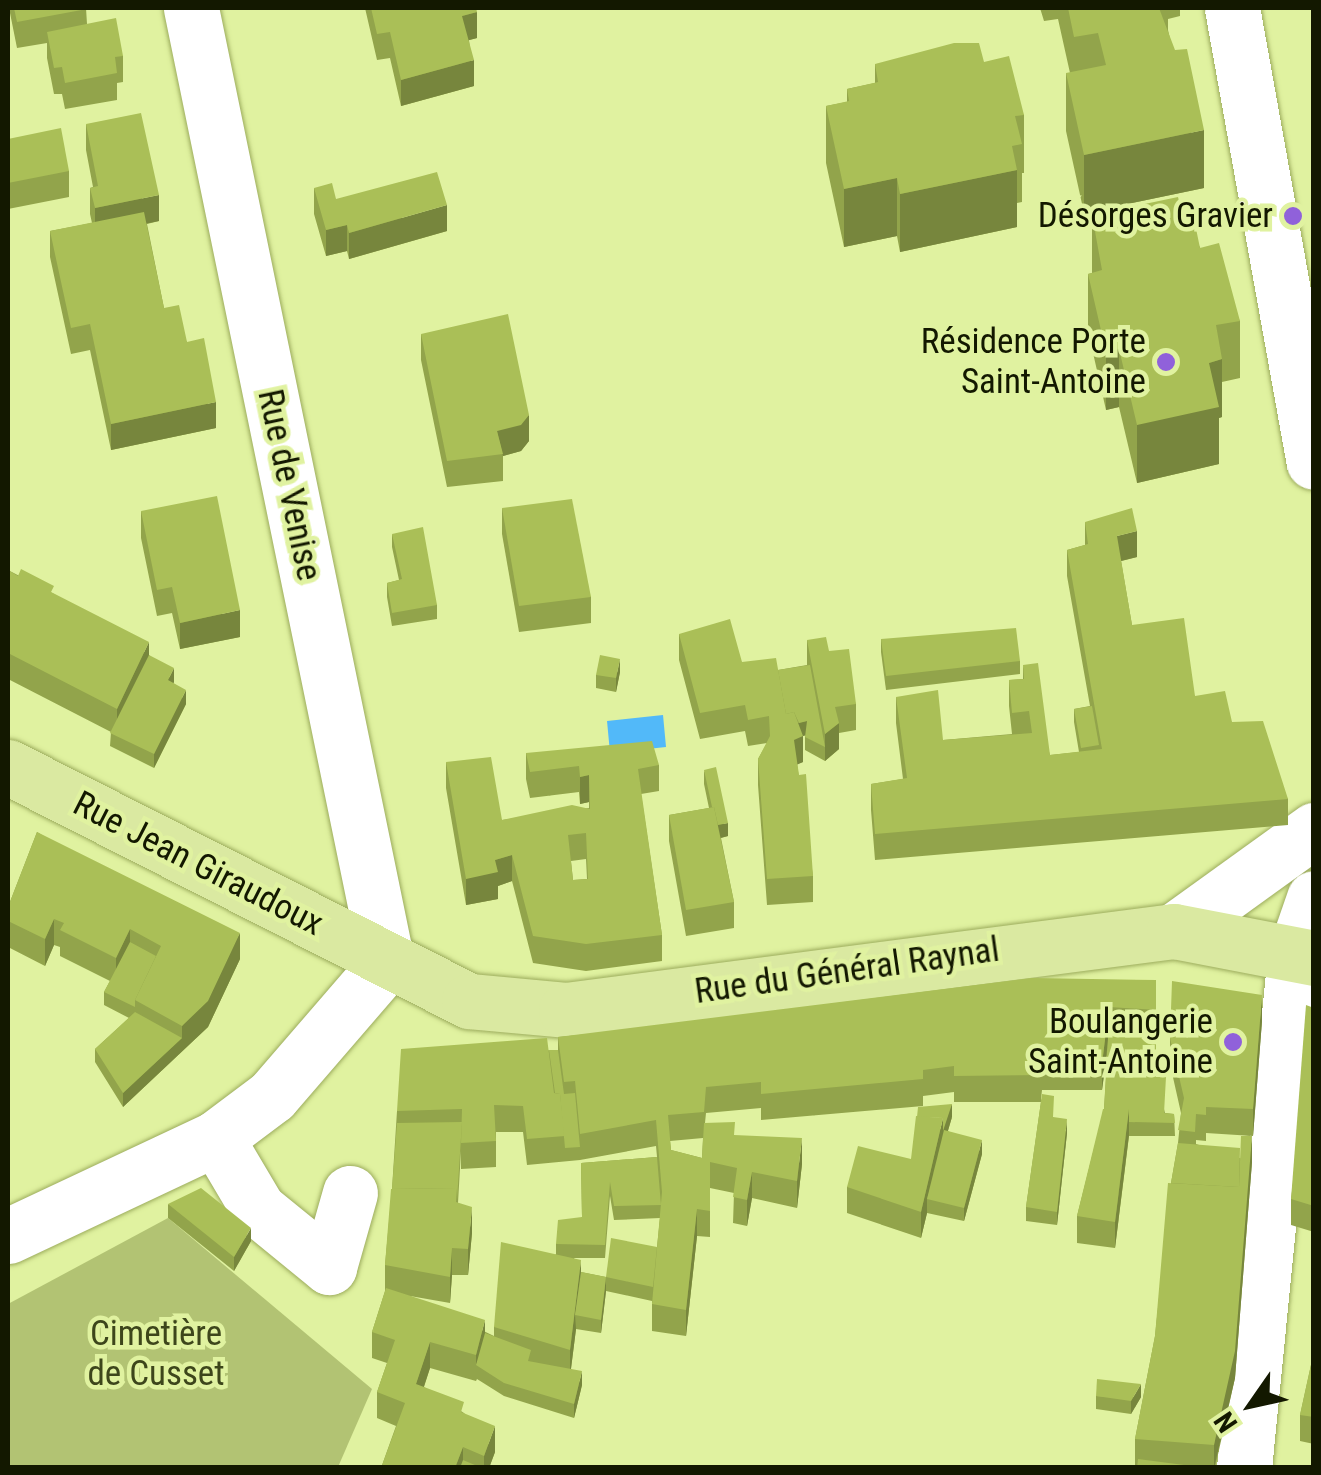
<!DOCTYPE html>
<html>
<head>
<meta charset="utf-8">
<style>
	body { margin:0 }
	#map { position:relative; width:1321px; height:1475px; overflow:hidden; background:#e0f2a0; font-family:"Roboto Condensed",sans-serif }
	div>[style] { position:absolute }
	.green>* { inset:0; background:#b2c373 }
	.water>* { inset:0; background:#52b9f9 }
	.roads { filter:drop-shadow(0 0 2px #9cac5d) drop-shadow(0 0 2px #9cac5d) }
	.minor>* { height:55px; margin:-27.5px; padding:0 27.5px; transform-origin:27.5px; border-radius:27.5px; background:#fff }
	.major>* { height:55px; margin:-27.5px; padding:0 27.5px; transform-origin:27.5px; border-radius:27.5px; background:#dae9a1 }
	.wall>* { inset:0; background:#92a44b }
	.shaded-wall>* { inset:0; background:#77863d }
	.building>* { inset:0; background:#aabf57 }
	.dots>* { width:28px; height:28px; translate:-50% -50%; box-sizing:border-box; border:5px solid #e0f2a0; border-radius:50% }
	span { translate:-50% -50%; white-space:nowrap; text-align:center; line-height:1.15; -webkit-text-stroke:9px #e0f2a0; paint-order:stroke }
	.poi-label { font-size:35px; color:#131800 }
	.right { translate:-100% -50%; text-align:right }
	.street-label { font-size:35px; color:#131800 }
	.park-label { font-size:35px; color:#3d461b }
	.frame { position:absolute; inset:0; border:10px solid #131800; pointer-events:none }
	.north { position:absolute; left:1201px; top:1355px; width:100px; height:100px; -webkit-text-stroke:8px #e0f2a0; paint-order:stroke; rotate:236deg; font-size:28px; font-weight:700; line-height:40px; text-align:center; color:#131800 }
	.north::after { content:''; display:block; margin:auto; width:35px; height:45px; background:#131800; clip-path:polygon(50% 0,100% 100%,50% 72%,0 100%) }
</style>
</head>
<body>
<div id="map">
	<div class="green">
		<i style="clip-path:polygon(168px 1218px,372px 1389px,338px 1467px,8px 1467px,8px 1304px)"></i>
	</div>
	<div class="water">
		<i style="clip-path:polygon(663px 715px,666px 747px,610px 753px,607px 721px)"></i>
	</div>
	<div class="roads">
		<div class="minor">
			<i style="left:1232px;top:8px;width:461px;rotate:79.8deg"></i>
			<i style="left:1174px;top:931px;width:173px;rotate:-35.8deg"></i>
			<i style="left:216px;top:1138px;width:82px;rotate:59.4deg"></i>
			<i style="left:258px;top:1209px;width:92px;rotate:39.2deg"></i>
			<i style="left:329px;top:1267px;width:77px;rotate:-74.2deg"></i>
			<i style="left:8px;top:1236px;width:230px;rotate:-25.2deg"></i>
			<i style="left:216px;top:1138px;width:70px;rotate:-36.9deg"></i>
			<i style="left:272px;top:1096px;width:176px;rotate:-49.2deg"></i>
			<i style="left:387px;top:963px;width:975px;rotate:-101.6deg"></i>
			<i style="left:1244px;top:1468px;width:518px;rotate:-84.34deg"></i>
			<i style="left:1295px;top:953px;width:58px;rotate:-70.9deg"></i>
		</div>
		<div class="major">
			<i style="left:8px;top:767px;width:517px;rotate:26.91deg"></i>
			<i style="left:469px;top:1001px;width:97px;rotate:5.3deg"></i>
			<i style="left:566px;top:1010px;width:613px;rotate:-7.4deg"></i>
			<i style="left:1174px;top:931px;width:143px;rotate:10.9deg"></i>
		</div>
	</div>
	<div class="wall">
		<i style="clip-path:polygon(9px 8px,86px 8px,87px 24px,123px 56px,123px 82px,117px 83px,117px 100px,65px 109px,62px 94px,54px 94px,47px 58px,47px 43px,17px 48px)"></i>
		<i style="clip-path:polygon(365px 8px,476px 8px,477px 38px,469px 40px,474px 86px,401px 106px,390px 58px,377px 60px)"></i>
		<i style="clip-path:polygon(1040px 8px,1180px 8px,1180px 16px,1168px 19px,1168px 30px,1204px 188px,1084px 213px,1066px 131px,1066px 73px,1070px 73px,1058px 19px,1044px 21px)"></i>
		<i style="clip-path:polygon(984px 62px,1024px 115px,1024px 173px,1022px 173px,1022px 202px,1017px 203px,1017px 227px,900px 252px,897px 236px,844px 247px,826px 163px,826px 106px,847px 102px,847px 89px,875px 83px,875px 64px)"></i>
		<i style="clip-path:polygon(86px 124px,159px 221px,147px 224px,164px 308px,187px 342px,216px 428px,111px 450px,90px 350px,71px 354px,50px 257px,50px 231px,92px 223px,90px 214px,90px 188px,93px 187px,86px 150px)"></i>
		<i style="clip-path:polygon(8px 139px,69px 171px,69px 197px,8px 209px)"></i>
		<i style="clip-path:polygon(314px 188px,336px 199px,447px 231px,349px 259px,347px 251px,326px 256px,314px 214px)"></i>
		<i style="clip-path:polygon(1092px 215px,1183px 216px,1240px 321px,1240px 378px,1222px 382px,1222px 417px,1219px 418px,1219px 464px,1137px 483px,1119px 407px,1106px 410px,1088px 331px,1088px 274px,1092px 273px)"></i>
		<i style="clip-path:polygon(421px 334px,529px 441px,521px 451px,503px 456px,503px 481px,447px 487px,421px 360px)"></i>
		<i style="clip-path:polygon(502px 508px,591px 597px,591px 623px,519px 632px,502px 534px)"></i>
		<i style="clip-path:polygon(141px 511px,240px 637px,180px 649px,172px 613px,157px 616px,141px 538px)"></i>
		<i style="clip-path:polygon(1085px 522px,1137px 557px,1121px 561px,1132px 625px,1195px 696px,1232px 722px,1288px 799px,1288px 825px,875px 860px,871px 810px,871px 784px,903px 779px,896px 723px,896px 697px,943px 740px,1012px 734px,1009px 706px,1009px 680px,1023px 679px,1023px 665px,1050px 755px,1079px 752px,1074px 722px,1074px 709px,1090px 706px,1067px 576px,1067px 550px,1085px 545px)"></i>
		<i style="clip-path:polygon(392px 534px,437px 605px,437px 619px,392px 626px,387px 597px,387px 583px,399px 580px,392px 547px)"></i>
		<i style="clip-path:polygon(8px 570px,54px 594px,149px 655px,174px 682px,173px 683px,186px 704px,154px 768px,110px 746px,111px 732px,8px 679px)"></i>
		<i style="clip-path:polygon(679px 634px,742px 662px,778px 670px,807px 665px,807px 640px,829px 651px,856px 704px,856px 730px,839px 733px,839px 749px,825px 761px,805px 750px,805px 735px,803px 736px,803px 762px,797px 764px,813px 876px,813px 902px,767px 905px,758px 785px,758px 759px,767px 743px,748px 746px,745px 731px,700px 739px,679px 660px)"></i>
		<i style="clip-path:polygon(881px 639px,1020px 661px,1020px 674px,886px 690px,881px 652px)"></i>
		<i style="clip-path:polygon(620px 672px,616px 692px,596px 688px,596px 675px)"></i>
		<i style="clip-path:polygon(evenodd,526px 753px,659px 765px,659px 791px,641px 794px,662px 935px,662px 961px,586px 971px,533px 963px,512px 881px,498px 886px,498px 899px,466px 905px,446px 788px,446px 762px,502px 820px,589px 808px,589px 802px,580px 804px,579px 792px,530px 798px,526px 779px,526px 753px,586px 859px,587px 879px,573px 880px,571px 861px,586px 859px)"></i>
		<i style="clip-path:polygon(704px 770px,728px 836px,721px 838px,734px 902px,734px 928px,686px 936px,669px 841px,669px 815px,709px 808px,704px 784px)"></i>
		<i style="clip-path:polygon(37px 832px,240px 959px,208px 1027px,123px 1107px,95px 1062px,95px 1049px,129px 1018px,104px 1005px,104px 992px,110px 981px,60px 956px,60px 947px,54px 945px,45px 966px,8px 947px,8px 907px)"></i>
		<i style="clip-path:polygon(evenodd,1156px 980px,1156px 1077px,1165px 1113px,1174px 1114px,1175px 1136px,1129px 1136px,1115px 1248px,1077px 1243px,1077px 1216px,1104px 1109px,1108px 1048px,1102px 1090px,1042px 1090px,1041px 1099px,1053px 1117px,1067px 1133px,1057px 1225px,1026px 1221px,1026px 1207px,1041px 1102px,954px 1102px,954px 1092px,923px 1096px,923px 1106px,761px 1120px,761px 1108px,706px 1113px,705px 1123px,802px 1164px,797px 1208px,752px 1198px,747px 1226px,733px 1223px,734px 1193px,710px 1188px,710px 1237px,697px 1236px,686px 1336px,652px 1331px,652px 1301px,606px 1291px,601px 1333px,576px 1329px,571px 1369px,582px 1385px,574px 1418px,504px 1396px,477px 1379px,476px 1381px,430px 1368px,424px 1387px,464px 1413px,495px 1452px,489px 1468px,381px 1468px,396px 1426px,377px 1418px,377px 1392px,387px 1363px,372px 1358px,372px 1332px,385px 1291px,385px 1265px,392px 1189px,397px 1111px,549px 1050px,558px 1050px,558px 1037px,1156px 980px,496px 1132px,523px 1132px,527px 1165px,580px 1160px,656px 1146px,657px 1157px,581px 1163px,582px 1217px,556px 1244px,556px 1254px,494px 1327px,494px 1336px,410px 1296px,450px 1303px,452px 1275px,468px 1275px,472px 1233px,458px 1203px,461px 1151px,461px 1169px,496px 1167px,496px 1132px,1156px 980px,703px 1138px,702px 1158px,671px 1150px,670px 1141px,703px 1138px,1156px 980px,610px 1196px,614px 1220px,660px 1218px,657px 1247px,606px 1277px,581px 1272px,574px 1258px,605px 1258px,610px 1196px)"></i>
		<i style="clip-path:polygon(1314px 1008px,1314px 1232px,1291px 1225px,1291px 1199px)"></i>
		<i style="clip-path:polygon(1262px 1021px,1253px 1136px,1206px 1133px,1206px 1141px,1196px 1140px,1196px 1144px,1252px 1162px,1235px 1378px,1215px 1468px,1137px 1468px,1137px 1466px,1135px 1466px,1135px 1439px,1155px 1336px,1171px 1183px,1178px 1143px,1181px 1113px,1170px 1064px,1170px 1038px)"></i>
		<i style="clip-path:polygon(952px 1117px,948px 1131px,982px 1154px,964px 1221px,927px 1213px,921px 1238px,847px 1213px,847px 1187px,911px 1159px)"></i>
		<i style="clip-path:polygon(168px 1204px,251px 1241px,234px 1271px,168px 1218px)"></i>
		<i style="clip-path:polygon(1314px 1351px,1314px 1444px,1300px 1441px,1300px 1415px)"></i>
		<i style="clip-path:polygon(1096px 1396px,1141px 1397px,1131px 1414px,1096px 1409px)"></i>
	</div>
	<div class="shaded-wall">
		<i style="clip-path:polygon(477px 12px,477px 38px,462px 42px,462px 16px)"></i>
		<i style="clip-path:polygon(474px 60px,474px 86px,401px 106px,401px 80px)"></i>
		<i style="clip-path:polygon(1204px 130px,1204px 188px,1084px 213px,1084px 155px)"></i>
		<i style="clip-path:polygon(1017px 170px,1017px 227px,900px 252px,900px 194px)"></i>
		<i style="clip-path:polygon(897px 178px,897px 236px,844px 247px,844px 189px)"></i>
		<i style="clip-path:polygon(159px 195px,159px 221px,95px 234px,95px 208px)"></i>
		<i style="clip-path:polygon(447px 205px,447px 231px,349px 259px,349px 233px)"></i>
		<i style="clip-path:polygon(347px 225px,347px 251px,326px 256px,326px 230px)"></i>
		<i style="clip-path:polygon(1119px 349px,1119px 407px,1106px 410px,1106px 352px)"></i>
		<i style="clip-path:polygon(1222px 359px,1222px 417px,1219px 418px,1219px 464px,1137px 483px,1137px 425px,1209px 363px)"></i>
		<i style="clip-path:polygon(216px 402px,216px 428px,111px 450px,111px 424px)"></i>
		<i style="clip-path:polygon(529px 415px,529px 441px,521px 451px,503px 456px,497px 431px)"></i>
		<i style="clip-path:polygon(1137px 531px,1137px 557px,1117px 562px,1117px 536px)"></i>
		<i style="clip-path:polygon(240px 610px,240px 637px,180px 649px,180px 623px)"></i>
		<i style="clip-path:polygon(149px 642px,149px 668px,117px 735px,117px 709px)"></i>
		<i style="clip-path:polygon(620px 659px,620px 672px,616px 692px,616px 678px)"></i>
		<i style="clip-path:polygon(174px 668px,174px 682px,168px 694px,168px 680px)"></i>
		<i style="clip-path:polygon(186px 690px,186px 704px,154px 768px,154px 754px)"></i>
		<i style="clip-path:polygon(807px 721px,807px 735px,803px 736px,803px 762px,794px 766px,786px 726px)"></i>
		<i style="clip-path:polygon(839px 723px,839px 749px,825px 761px,825px 734px)"></i>
		<i style="clip-path:polygon(589px 775px,589px 802px,580px 804px,580px 777px)"></i>
		<i style="clip-path:polygon(728px 823px,728px 836px,716px 839px,716px 825px)"></i>
		<i style="clip-path:polygon(512px 855px,512px 881px,498px 886px,498px 899px,466px 905px,466px 879px,495px 860px)"></i>
		<i style="clip-path:polygon(54px 919px,54px 945px,45px 966px,45px 939px)"></i>
		<i style="clip-path:polygon(130px 929px,130px 955px,116px 984px,116px 958px)"></i>
		<i style="clip-path:polygon(240px 933px,240px 959px,208px 1027px,123px 1107px,123px 1093px,182px 1038px,182px 1026px)"></i>
		<i style="clip-path:polygon(1262px 995px,1262px 1021px,1253px 1136px,1253px 1109px)"></i>
		<i style="clip-path:polygon(1109px 1007px,1109px 1033px,1102px 1090px,1102px 1064px)"></i>
		<i style="clip-path:polygon(952px 1104px,952px 1117px,927px 1199px,927px 1213px,921px 1238px,921px 1212px,943px 1118px)"></i>
		<i style="clip-path:polygon(1129px 1109px,1129px 1135px,1115px 1248px,1115px 1222px)"></i>
		<i style="clip-path:polygon(1067px 1119px,1067px 1133px,1057px 1225px,1057px 1212px)"></i>
		<i style="clip-path:polygon(1252px 1136px,1252px 1162px,1235px 1378px,1214px 1468px,1214px 1445px)"></i>
		<i style="clip-path:polygon(802px 1138px,802px 1164px,797px 1208px,797px 1181px)"></i>
		<i style="clip-path:polygon(982px 1140px,982px 1154px,964px 1221px,964px 1208px)"></i>
		<i style="clip-path:polygon(752px 1172px,752px 1198px,747px 1226px,747px 1200px)"></i>
		<i style="clip-path:polygon(472px 1207px,472px 1233px,468px 1275px,468px 1249px)"></i>
		<i style="clip-path:polygon(697px 1209px,697px 1236px,686px 1336px,686px 1310px)"></i>
		<i style="clip-path:polygon(251px 1228px,251px 1241px,234px 1271px,234px 1257px)"></i>
		<i style="clip-path:polygon(452px 1248px,452px 1275px,450px 1303px,450px 1277px)"></i>
		<i style="clip-path:polygon(581px 1260px,581px 1286px,575px 1315px,576px 1329px,570px 1376px,570px 1350px)"></i>
		<i style="clip-path:polygon(606px 1277px,606px 1291px,601px 1333px,601px 1320px)"></i>
		<i style="clip-path:polygon(485px 1320px,485px 1346px,476px 1365px,476px 1355px)"></i>
		<i style="clip-path:polygon(430px 1342px,430px 1368px,416px 1410px,416px 1384px)"></i>
		<i style="clip-path:polygon(582px 1371px,582px 1385px,574px 1418px,574px 1404px)"></i>
		<i style="clip-path:polygon(1141px 1384px,1141px 1397px,1131px 1414px,1131px 1401px)"></i>
		<i style="clip-path:polygon(495px 1426px,495px 1452px,489px 1468px,484px 1468px,484px 1456px)"></i>
		<i style="clip-path:polygon(463px 1447px,463px 1468px,455px 1468px)"></i>
	</div>
	<div class="building">
		<i style="clip-path:polygon(14px 8px,86px 8px,87px 9px,17px 22px)"></i>
		<i style="clip-path:polygon(371px 8px,476px 8px,477px 12px,462px 16px,474px 60px,401px 80px,390px 32px,377px 34px)"></i>
		<i style="clip-path:polygon(1068px 8px,1159px 8px,1175px 50px,1187px 49px,1204px 130px,1084px 155px,1066px 73px,1106px 65px,1098px 33px,1074px 37px)"></i>
		<i style="clip-path:polygon(116px 18px,123px 56px,115px 57px,117px 73px,65px 83px,62px 67px,54px 68px,47px 32px)"></i>
		<i style="clip-path:polygon(954px 43px,979px 43px,984px 62px,1009px 56px,1024px 115px,1015px 116px,1022px 144px,1012px 146px,1017px 170px,900px 194px,897px 178px,844px 189px,826px 106px,849px 101px,847px 89px,878px 82px,875px 64px)"></i>
		<i style="clip-path:polygon(141px 113px,159px 195px,95px 208px,90px 188px,98px 186px,86px 124px)"></i>
		<i style="clip-path:polygon(61px 128px,69px 171px,8px 183px,8px 139px)"></i>
		<i style="clip-path:polygon(437px 172px,447px 205px,349px 233px,347px 225px,326px 230px,314px 188px,332px 183px,336px 199px)"></i>
		<i style="clip-path:polygon(1178px 197px,1183px 216px,1193px 214px,1200px 248px,1219px 243px,1240px 321px,1216px 325px,1222px 359px,1209px 363px,1219px 407px,1137px 425px,1119px 349px,1106px 352px,1088px 274px,1102px 270px,1092px 215px)"></i>
		<i style="clip-path:polygon(144px 212px,164px 308px,179px 305px,187px 342px,204px 338px,216px 402px,111px 424px,90px 324px,71px 328px,50px 231px)"></i>
		<i style="clip-path:polygon(508px 314px,529px 415px,521px 425px,497px 431px,503px 454px,447px 461px,421px 334px)"></i>
		<i style="clip-path:polygon(217px 496px,240px 610px,180px 623px,172px 587px,157px 590px,141px 511px)"></i>
		<i style="clip-path:polygon(572px 499px,591px 597px,519px 606px,502px 508px)"></i>
		<i style="clip-path:polygon(1132px 508px,1137px 531px,1117px 536px,1132px 625px,1184px 618px,1195px 696px,1225px 691px,1232px 722px,1263px 721px,1288px 799px,875px 834px,871px 784px,907px 778px,896px 697px,938px 690px,943px 740px,1032px 733px,1029px 711px,1012px 713px,1009px 680px,1024px 679px,1023px 665px,1038px 663px,1050px 755px,1102px 749px,1067px 550px,1088px 544px,1085px 522px)"></i>
		<i style="clip-path:polygon(423px 527px,437px 605px,392px 613px,387px 583px,402px 579px,392px 534px)"></i>
		<i style="clip-path:polygon(21px 569px,54px 586px,51px 592px,149px 642px,117px 709px,8px 653px,8px 570px,18px 576px)"></i>
		<i style="clip-path:polygon(730px 619px,742px 662px,776px 658px,786px 714px,794px 712px,803px 736px,794px 740px,799px 775px,806px 774px,813px 876px,767px 879px,758px 759px,770px 736px,769px 716px,748px 720px,745px 705px,700px 713px,679px 634px)"></i>
		<i style="clip-path:polygon(1016px 628px,1020px 661px,886px 676px,881px 639px)"></i>
		<i style="clip-path:polygon(826px 637px,829px 651px,849px 649px,856px 704px,835px 707px,839px 723px,825px 734px,807px 640px)"></i>
		<i style="clip-path:polygon(149px 655px,174px 668px,168px 680px,186px 690px,154px 754px,110px 733px)"></i>
		<i style="clip-path:polygon(600px 655px,620px 659px,616px 678px,596px 675px)"></i>
		<i style="clip-path:polygon(810px 665px,825px 747px,805px 737px,807px 721px,799px 723px,794px 712px,786px 714px,778px 670px)"></i>
		<i style="clip-path:polygon(1092px 706px,1099px 745px,1081px 748px,1074px 709px)"></i>
		<i style="clip-path:polygon(evenodd,652px 741px,659px 765px,638px 769px,662px 935px,586px 944px,533px 936px,512px 855px,495px 860px,498px 872px,466px 879px,446px 762px,491px 757px,502px 820px,572px 805px,590px 809px,589px 775px,580px 777px,579px 766px,530px 772px,526px 753px,652px 741px,586px 833px,588px 879px,573px 880px,568px 835px,586px 833px)"></i>
		<i style="clip-path:polygon(716px 767px,728px 823px,718px 825px,714px 807px,712px 807px,704px 770px)"></i>
		<i style="clip-path:polygon(714px 807px,734px 902px,686px 910px,669px 815px)"></i>
		<i style="clip-path:polygon(37px 832px,240px 933px,208px 1001px,182px 1026px,135px 1000px,161px 946px,130px 929px,116px 958px,60px 930px,64px 923px,54px 919px,45px 939px,8px 921px,8px 907px)"></i>
		<i style="clip-path:polygon(130px 942px,156px 956px,135px 1000px,135px 1007px,104px 992px)"></i>
		<i style="clip-path:polygon(1032px 978px,1156px 980px,1156px 1010px,1109px 1007px,1102px 1064px,1042px 1064px,1041px 1075px,954px 1076px,954px 1066px,923px 1070px,923px 1079px,761px 1094px,761px 1082px,706px 1087px,704px 1112px,668px 1115px,671px 1150px,702px 1158px,704px 1123px,735px 1122px,734px 1135px,802px 1138px,797px 1181px,752px 1172px,747px 1200px,733px 1197px,737px 1168px,710px 1162px,710px 1211px,697px 1209px,686px 1310px,652px 1304px,662px 1192px,656px 1120px,580px 1134px,575px 1081px,564px 1082px,558px 1037px)"></i>
		<i style="clip-path:polygon(1172px 981px,1262px 995px,1253px 1109px,1206px 1107px,1206px 1115px,1196px 1114px,1195px 1132px,1178px 1130px,1184px 1098px,1170px 1038px)"></i>
		<i style="clip-path:polygon(1306px 1005px,1314px 1008px,1314px 1206px,1291px 1199px)"></i>
		<i style="clip-path:polygon(135px 1012px,182px 1038px,123px 1093px,95px 1049px)"></i>
		<i style="clip-path:polygon(1109px 1020px,1156px 1022px,1156px 1077px,1166px 1077px,1164px 1113px,1174px 1114px,1175px 1123px,1129px 1122px,1129px 1109px,1104px 1109px)"></i>
		<i style="clip-path:polygon(547px 1038px,554px 1093px,560px 1094px,565px 1136px,527px 1139px,523px 1106px,494px 1105px,496px 1141px,461px 1143px,462px 1109px,397px 1111px,401px 1049px)"></i>
		<i style="clip-path:polygon(549px 1050px,558px 1050px,564px 1094px,575px 1093px,580px 1147px,565px 1148px,560px 1094px,555px 1093px)"></i>
		<i style="clip-path:polygon(1042px 1094px,1054px 1096px,1053px 1117px,1067px 1119px,1057px 1212px,1026px 1207px)"></i>
		<i style="clip-path:polygon(952px 1104px,943px 1131px,943px 1118px,917px 1117px,918px 1107px)"></i>
		<i style="clip-path:polygon(1103px 1109px,1129px 1109px,1115px 1222px,1077px 1216px)"></i>
		<i style="clip-path:polygon(916px 1116px,943px 1118px,921px 1212px,847px 1187px,858px 1146px,911px 1159px)"></i>
		<i style="clip-path:polygon(462px 1122px,457px 1200px,457px 1188px,392px 1189px,397px 1123px)"></i>
		<i style="clip-path:polygon(944px 1130px,982px 1140px,964px 1208px,927px 1199px)"></i>
		<i style="clip-path:polygon(1241px 1136px,1252px 1136px,1235px 1351px,1214px 1445px,1135px 1439px,1155px 1336px,1168px 1183px,1239px 1187px)"></i>
		<i style="clip-path:polygon(1178px 1143px,1240px 1148px,1239px 1187px,1171px 1183px)"></i>
		<i style="clip-path:polygon(657px 1157px,661px 1205px,614px 1206px,610px 1182px,605px 1245px,556px 1244px,558px 1220px,582px 1217px,581px 1163px)"></i>
		<i style="clip-path:polygon(201px 1188px,251px 1228px,234px 1257px,168px 1204px)"></i>
		<i style="clip-path:polygon(457px 1188px,456px 1202px,472px 1207px,468px 1249px,452px 1248px,450px 1277px,385px 1265px,391px 1189px)"></i>
		<i style="clip-path:polygon(611px 1238px,657px 1247px,653px 1287px,606px 1277px)"></i>
		<i style="clip-path:polygon(501px 1242px,581px 1260px,570px 1350px,494px 1327px)"></i>
		<i style="clip-path:polygon(581px 1272px,606px 1277px,601px 1320px,575px 1315px)"></i>
		<i style="clip-path:polygon(386px 1288px,485px 1320px,476px 1355px,430px 1342px,416px 1384px,464px 1402px,461px 1412px,495px 1426px,484px 1456px,463px 1447px,455px 1468px,381px 1468px,405px 1403px,377px 1392px,395px 1340px,372px 1332px)"></i>
		<i style="clip-path:polygon(485px 1333px,531px 1350px,528px 1361px,582px 1371px,574px 1404px,504px 1383px,476px 1365px)"></i>
		<i style="clip-path:polygon(1314px 1351px,1314px 1417px,1300px 1415px)"></i>
		<i style="clip-path:polygon(1097px 1379px,1141px 1384px,1131px 1401px,1096px 1396px)"></i>
		<i style="clip-path:polygon(1138px 1459px,1207px 1468px,1137px 1468px)"></i>
		<i style="clip-path:polygon(463px 1460px,482px 1468px,460px 1468px)"></i>
	</div>
	<div class="dots">
		<i style="left:1293px;top:216px;background:#9061da"></i>
		<i style="left:1166px;top:362px;background:#9061da"></i>
		<i style="left:1233px;top:1042px;background:#9061da"></i>
	</div>
	<div class="poi-label">
		<span class="right" style="left:1273px;top:216px">Désorges Gravier</span>
		<span class="right" style="left:1146px;top:362px">Résidence Porte<br>Saint-Antoine</span>
		<span class="right" style="left:1213px;top:1042px">Boulangerie<br>Saint-Antoine</span>
	</div>
	<div class="street-label">
		<span style="left:289px;top:485px;rotate:78deg">Rue de Venise</span>
		<span style="left:198px;top:864px;rotate:27deg">Rue Jean Giraudoux</span>
		<span style="left:847px;top:971px;rotate:-8deg">Rue du Général Raynal</span>
	</div>
	<div class="park-label">
		<span style="left:156px;top:1354px">Cimetière<br>de Cusset</span>
	</div>
	<div class="frame"></div>
	<div class="north">N</div>
</div>
</body>
</html>
